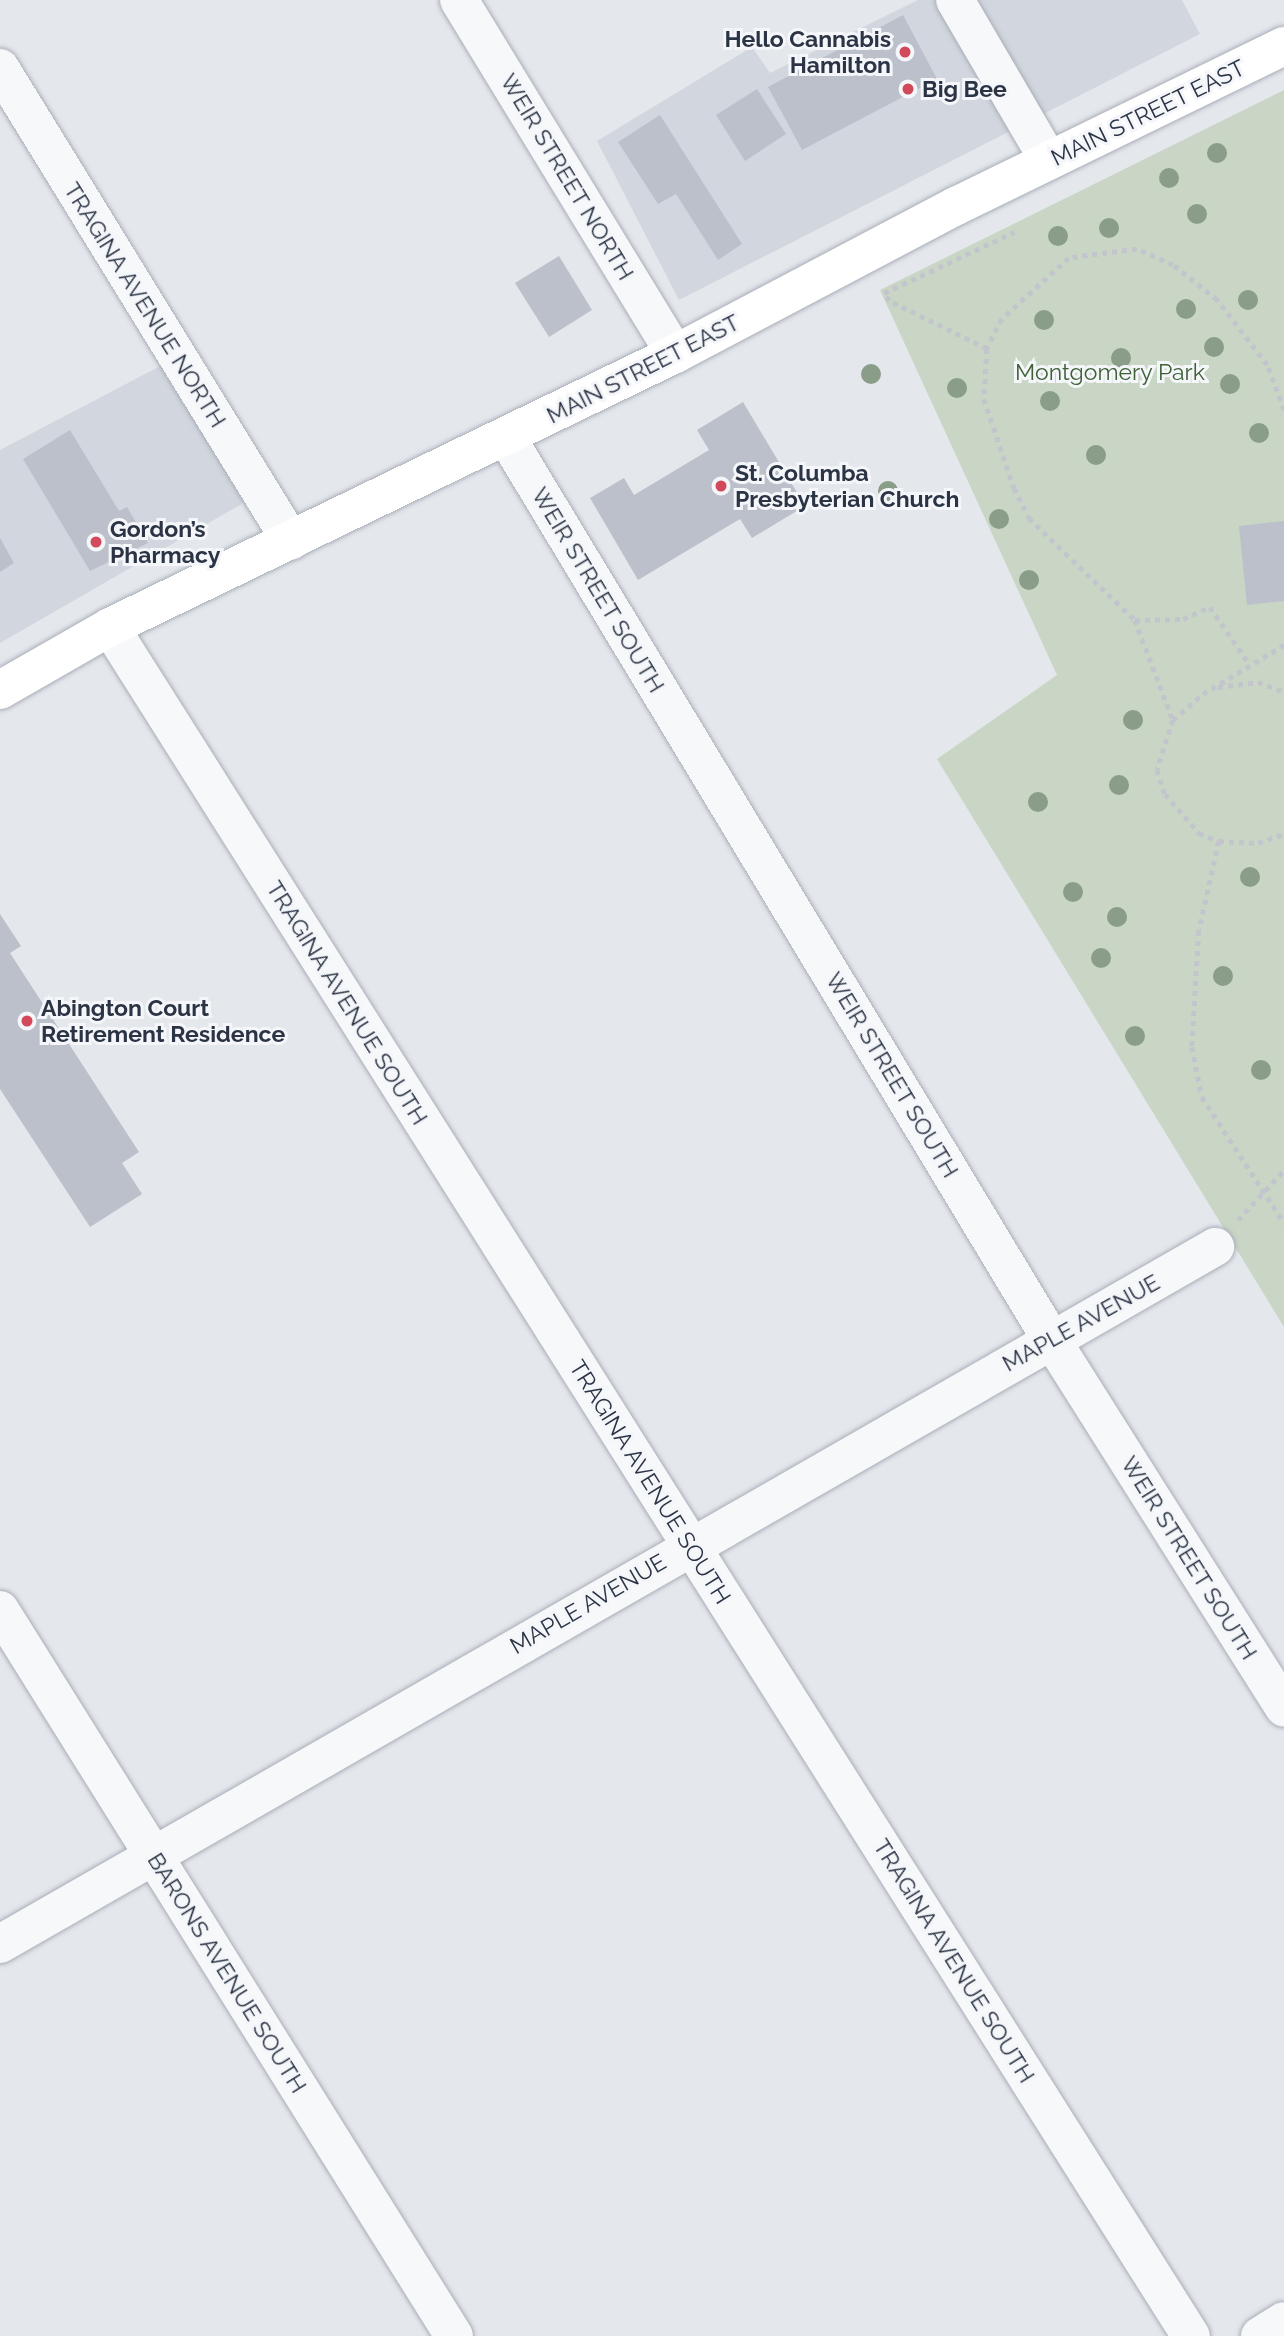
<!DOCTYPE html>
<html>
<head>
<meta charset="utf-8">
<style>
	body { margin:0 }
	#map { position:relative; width:1284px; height:2336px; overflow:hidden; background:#e4e7ec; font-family:Raleway,sans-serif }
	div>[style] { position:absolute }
	.built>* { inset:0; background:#d2d6de }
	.green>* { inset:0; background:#c9d6c5 }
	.building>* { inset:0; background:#bbc0ca }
	.path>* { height:4.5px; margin-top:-2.25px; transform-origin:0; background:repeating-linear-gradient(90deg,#c2c5cb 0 5px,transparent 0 10px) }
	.roads { filter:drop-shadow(0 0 2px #a9aeb7) drop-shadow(0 0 2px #a9aeb7) }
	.minor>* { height:38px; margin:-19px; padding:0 19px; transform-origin:19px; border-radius:19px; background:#f7f8fa }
	.major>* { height:38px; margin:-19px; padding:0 19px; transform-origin:19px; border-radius:19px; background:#fff }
	.trees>* { width:20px; height:20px; margin:-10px; border-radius:50%; background:#899d89 }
	.dots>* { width:19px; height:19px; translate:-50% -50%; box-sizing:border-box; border:4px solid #f4f6f9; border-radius:50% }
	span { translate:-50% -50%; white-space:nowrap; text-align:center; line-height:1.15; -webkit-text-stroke:6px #f4f6f9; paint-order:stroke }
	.poi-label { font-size:23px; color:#2b3445; font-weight:700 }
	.right { translate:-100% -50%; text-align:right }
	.left { translate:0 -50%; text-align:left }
	.street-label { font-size:23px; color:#2b3445 }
	.park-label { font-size:23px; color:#3f6138 }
</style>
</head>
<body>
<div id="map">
	<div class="built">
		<i style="clip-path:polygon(918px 0,1182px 0,1200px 34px,679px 300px,597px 141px,752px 47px,770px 73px)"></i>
		<i style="clip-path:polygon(168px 362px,245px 502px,0 643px,0 450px)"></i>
	</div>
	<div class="green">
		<i style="clip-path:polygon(1284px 90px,1284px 1327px,937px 759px,1057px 675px,880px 290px)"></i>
	</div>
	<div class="building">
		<i style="clip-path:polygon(903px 15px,937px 79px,802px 150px,768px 87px)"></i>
		<i style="clip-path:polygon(757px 89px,786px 134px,745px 161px,716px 115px)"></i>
		<i style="clip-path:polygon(660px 115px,742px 244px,718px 260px,676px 194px,658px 204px,618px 142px)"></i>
		<i style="clip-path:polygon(559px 256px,592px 310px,549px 337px,515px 283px)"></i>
		<i style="clip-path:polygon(743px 402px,805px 506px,752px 538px,740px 519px,638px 580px,590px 498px,624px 478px,634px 495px,709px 450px,697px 430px)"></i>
		<i style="clip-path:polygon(70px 430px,119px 511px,127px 507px,148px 543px,90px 571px,23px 459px)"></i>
		<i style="clip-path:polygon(1284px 521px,1284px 601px,1247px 605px,1239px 526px)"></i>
		<i style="clip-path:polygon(0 538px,14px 563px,0 572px)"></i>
		<i style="clip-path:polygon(0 914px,21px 946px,10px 953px,139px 1152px,122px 1163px,142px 1194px,90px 1227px,0 1089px)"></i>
	</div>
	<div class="path">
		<i style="left:987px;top:349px;width:109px;rotate:-153.9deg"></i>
		<i style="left:889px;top:301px;width:9px;rotate:-122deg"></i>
		<i style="left:884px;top:293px;width:144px;rotate:-25.1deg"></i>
		<i style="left:1284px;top:410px;width:48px;rotate:-110.7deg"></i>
		<i style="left:1267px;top:365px;width:82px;rotate:-127.6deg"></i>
		<i style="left:1217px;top:300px;width:56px;rotate:-141.5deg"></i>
		<i style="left:1173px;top:265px;width:39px;rotate:-156deg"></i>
		<i style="left:1137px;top:249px;width:69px;rotate:172.5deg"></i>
		<i style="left:1069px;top:258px;width:91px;rotate:137.7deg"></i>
		<i style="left:1002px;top:319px;width:34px;rotate:117deg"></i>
		<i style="left:987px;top:349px;width:50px;rotate:93.4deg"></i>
		<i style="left:984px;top:399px;width:94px;rotate:71.4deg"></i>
		<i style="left:1014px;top:488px;width:34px;rotate:63deg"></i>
		<i style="left:1029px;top:518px;width:147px;rotate:43.9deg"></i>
		<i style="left:1135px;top:620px;width:107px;rotate:69.2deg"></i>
		<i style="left:1173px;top:720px;width:52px;rotate:107.7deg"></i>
		<i style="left:1157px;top:770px;width:25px;rotate:72deg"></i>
		<i style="left:1165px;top:794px;width:52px;rotate:48.9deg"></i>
		<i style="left:1199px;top:833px;width:22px;rotate:22deg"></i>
		<i style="left:1219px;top:841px;width:92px;rotate:102.5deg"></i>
		<i style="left:1199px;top:931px;width:116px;rotate:93.5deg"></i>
		<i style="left:1192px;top:1047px;width:51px;rotate:78.7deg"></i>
		<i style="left:1202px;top:1097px;width:150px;rotate:56.9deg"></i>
		<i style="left:1135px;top:620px;width:48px;rotate:-1.2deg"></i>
		<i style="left:1183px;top:619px;width:30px;rotate:-24deg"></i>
		<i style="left:1210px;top:607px;width:70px;rotate:55.4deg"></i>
		<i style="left:1218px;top:687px;width:40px;rotate:-7.1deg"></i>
		<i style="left:1258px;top:682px;width:28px;rotate:21deg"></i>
		<i style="left:1173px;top:720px;width:40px;rotate:-41deg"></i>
		<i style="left:1203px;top:694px;width:95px;rotate:-31.2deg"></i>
		<i style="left:1219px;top:841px;width:39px;rotate:3deg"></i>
		<i style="left:1258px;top:843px;width:28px;rotate:-19deg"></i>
		<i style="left:1238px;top:1220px;width:68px;rotate:-47.4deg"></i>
	</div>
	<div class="roads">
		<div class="minor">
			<i style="left:459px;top:0;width:415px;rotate:58.6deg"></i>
			<i style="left:955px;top:0;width:186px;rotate:59.7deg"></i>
			<i style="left:0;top:68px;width:555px;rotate:58.4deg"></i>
			<i style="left:507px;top:438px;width:1052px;rotate:58.88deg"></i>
			<i style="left:1051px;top:1339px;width:436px;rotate:57.7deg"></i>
			<i style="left:110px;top:627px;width:2022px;rotate:57.69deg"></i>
			<i style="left:0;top:1610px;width:856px;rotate:57.98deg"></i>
			<i style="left:0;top:1944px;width:1401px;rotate:-29.84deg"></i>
			<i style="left:1260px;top:2336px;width:28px;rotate:-32deg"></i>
		</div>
		<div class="major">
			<i style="left:0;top:690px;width:127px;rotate:-29.8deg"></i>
			<i style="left:110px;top:627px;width:627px;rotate:-25.79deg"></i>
			<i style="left:675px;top:354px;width:318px;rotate:-27.8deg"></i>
			<i style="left:956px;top:206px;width:365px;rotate:-26deg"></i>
		</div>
	</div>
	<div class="trees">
		<i style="left:1217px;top:153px"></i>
		<i style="left:1169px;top:178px"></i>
		<i style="left:1197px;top:214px"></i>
		<i style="left:1109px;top:228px"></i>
		<i style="left:1058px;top:236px"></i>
		<i style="left:1248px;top:300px"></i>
		<i style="left:1186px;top:309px"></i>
		<i style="left:1044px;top:320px"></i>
		<i style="left:1214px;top:347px"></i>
		<i style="left:1121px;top:358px"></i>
		<i style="left:871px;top:374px"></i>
		<i style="left:1230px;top:384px"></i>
		<i style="left:957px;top:388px"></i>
		<i style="left:1050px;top:401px"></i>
		<i style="left:1259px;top:433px"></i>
		<i style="left:1096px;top:455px"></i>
		<i style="left:888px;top:491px"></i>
		<i style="left:999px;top:519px"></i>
		<i style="left:1029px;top:580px"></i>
		<i style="left:1133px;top:720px"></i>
		<i style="left:1119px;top:785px"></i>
		<i style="left:1038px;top:802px"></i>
		<i style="left:1250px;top:877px"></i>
		<i style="left:1073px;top:892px"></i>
		<i style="left:1117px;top:917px"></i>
		<i style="left:1101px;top:958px"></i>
		<i style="left:1223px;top:976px"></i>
		<i style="left:1135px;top:1036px"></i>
		<i style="left:1261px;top:1070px"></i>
	</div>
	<div class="dots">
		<i style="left:905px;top:52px;background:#d1495b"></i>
		<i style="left:908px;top:89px;background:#d1495b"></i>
		<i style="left:721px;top:486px;background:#d1495b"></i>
		<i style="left:96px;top:542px;background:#d1495b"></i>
		<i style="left:27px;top:1021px;background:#d1495b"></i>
	</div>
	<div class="poi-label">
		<span class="right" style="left:891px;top:52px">Hello Cannabis<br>Hamilton</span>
		<span class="left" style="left:922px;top:89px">Big Bee</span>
		<span class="left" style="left:735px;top:486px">St. Columba<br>Presbyterian Church</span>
		<span class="left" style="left:110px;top:542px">Gordon’s<br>Pharmacy</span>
		<span class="left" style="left:41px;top:1021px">Abington Court<br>Retirement Residence</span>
	</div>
	<div class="street-label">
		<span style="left:1148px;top:113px;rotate:-26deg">MAIN STREET EAST</span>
		<span style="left:567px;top:177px;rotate:59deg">WEIR STREET NORTH</span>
		<span style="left:145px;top:305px;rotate:58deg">TRAGINA AVENUE NORTH</span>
		<span style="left:643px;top:369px;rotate:-27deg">MAIN STREET EAST</span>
		<span style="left:598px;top:590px;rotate:59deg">WEIR STREET SOUTH</span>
		<span style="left:347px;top:1003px;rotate:58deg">TRAGINA AVENUE SOUTH</span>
		<span style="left:892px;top:1075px;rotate:59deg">WEIR STREET SOUTH</span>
		<span style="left:1081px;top:1323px;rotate:-29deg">MAPLE AVENUE</span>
		<span style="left:650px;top:1482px;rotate:58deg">TRAGINA AVENUE SOUTH</span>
		<span style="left:1189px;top:1558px;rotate:58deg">WEIR STREET SOUTH</span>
		<span style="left:588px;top:1604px;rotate:-30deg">MAPLE AVENUE</span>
		<span style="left:954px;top:1961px;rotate:58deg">TRAGINA AVENUE SOUTH</span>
		<span style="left:227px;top:1973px;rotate:58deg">BARONS AVENUE SOUTH</span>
	</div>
	<div class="park-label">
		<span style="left:1110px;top:372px">Montgomery Park</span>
	</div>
</div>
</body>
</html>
